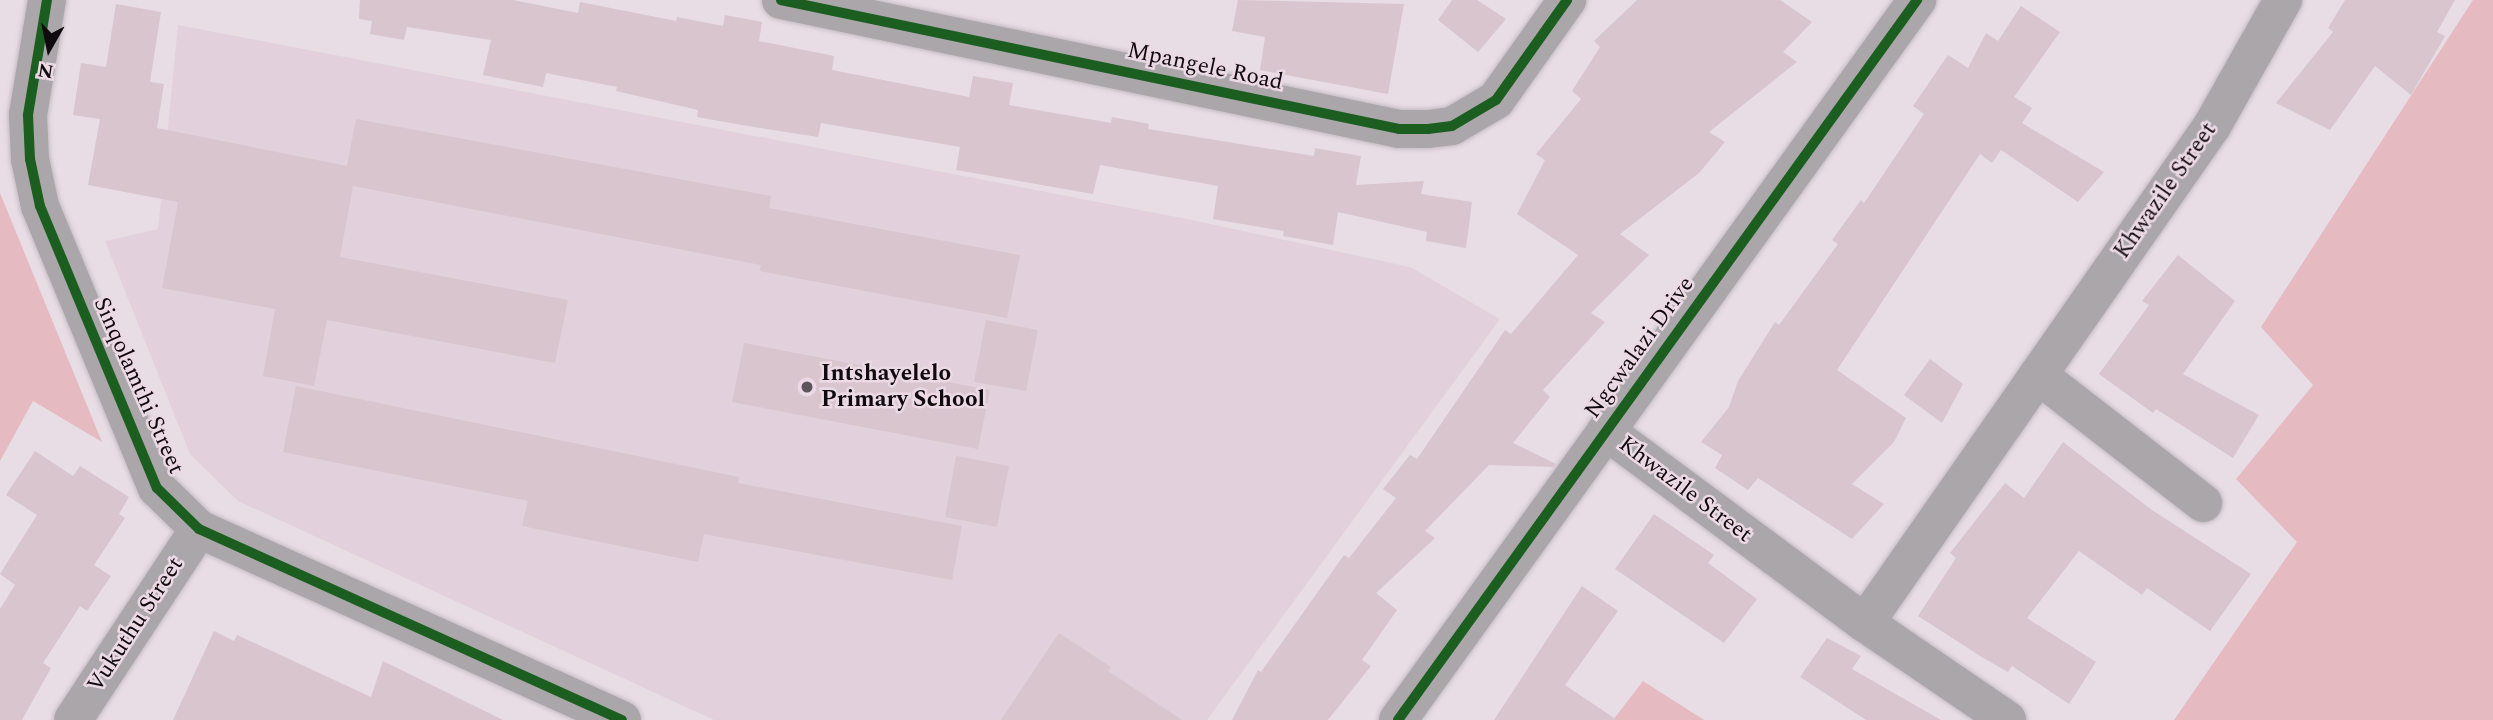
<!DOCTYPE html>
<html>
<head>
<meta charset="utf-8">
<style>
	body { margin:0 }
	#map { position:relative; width:2493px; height:720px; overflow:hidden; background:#e8dde5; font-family:Spectral,serif }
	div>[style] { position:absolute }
	.built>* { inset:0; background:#e3d0dd }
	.green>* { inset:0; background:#e5bbc1 }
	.building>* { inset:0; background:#d8c5cd }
	.roads { filter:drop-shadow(0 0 2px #c5bcc2) drop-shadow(0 0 2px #c5bcc2) }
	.minor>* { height:38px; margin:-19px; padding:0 19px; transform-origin:19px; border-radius:19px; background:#aaa6aa }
	.cycleway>* { height:10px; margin:-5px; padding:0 5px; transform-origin:5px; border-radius:5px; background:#1b5e20 }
	.dots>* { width:19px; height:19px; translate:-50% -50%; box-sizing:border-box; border:4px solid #ecd9e6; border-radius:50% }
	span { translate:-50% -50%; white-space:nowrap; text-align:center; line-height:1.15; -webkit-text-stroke:5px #ecd9e6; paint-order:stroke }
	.street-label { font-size:23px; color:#100a0e }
	.poi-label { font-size:23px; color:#100a0e; font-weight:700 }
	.left { translate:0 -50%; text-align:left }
	.north { position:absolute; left:14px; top:14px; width:70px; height:70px; -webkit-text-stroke:5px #ecd9e6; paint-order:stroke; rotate:189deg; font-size:19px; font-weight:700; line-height:28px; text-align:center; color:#100a0e }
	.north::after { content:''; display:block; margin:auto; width:24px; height:32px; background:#100a0e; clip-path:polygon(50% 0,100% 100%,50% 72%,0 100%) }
</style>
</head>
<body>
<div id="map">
	<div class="built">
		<i style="clip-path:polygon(178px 25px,1192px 220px,1410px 267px,1500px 319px,1207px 720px,714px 720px,238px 501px,190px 454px,105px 241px,158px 229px)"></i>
	</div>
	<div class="green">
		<i style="clip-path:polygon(2473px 0,2493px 0,2493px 720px,2174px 720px,2297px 542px,2236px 479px,2313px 385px,2261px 327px)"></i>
		<i style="clip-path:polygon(0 193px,102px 442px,33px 401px,0 461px)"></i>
		<i style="clip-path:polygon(1643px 681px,1704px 720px,1613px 720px)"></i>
	</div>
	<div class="building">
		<i style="clip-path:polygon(360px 0,513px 0,578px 13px,580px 2px,676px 21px,677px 17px,723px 26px,725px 15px,762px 22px,759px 41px,834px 56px,832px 70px,969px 97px,973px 76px,1013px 83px,1009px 105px,1111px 123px,1112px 117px,1149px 124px,1148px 129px,1314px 156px,1315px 148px,1361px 156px,1356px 185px,1424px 181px,1421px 194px,1472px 202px,1466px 248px,1426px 241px,1427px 232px,1338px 212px,1333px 245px,1283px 236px,1284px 231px,1213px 219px,1218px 186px,1100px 165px,1093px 194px,956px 170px,960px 147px,821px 123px,818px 137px,742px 125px,697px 117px,698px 110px,616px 91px,617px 87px,546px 73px,543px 87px,483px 75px,491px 40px,407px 27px,404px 40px,370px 34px,372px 21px,359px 19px)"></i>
		<i style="clip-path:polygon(1238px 0,1404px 4px,1388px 94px,1260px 70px,1265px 37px,1232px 31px)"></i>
		<i style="clip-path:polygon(1452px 0,1477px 0,1506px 19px,1478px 52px,1438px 20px)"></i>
		<i style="clip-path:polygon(1637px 0,1780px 0,1812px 22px,1783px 52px,1797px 62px,1709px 132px,1725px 142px,1699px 173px,1620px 234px,1649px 255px,1591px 313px,1605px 322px,1543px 390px,1550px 397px,1513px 443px,1556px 464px,1553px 467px,1489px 465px,1425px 531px,1435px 538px,1376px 593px,1397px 610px,1362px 660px,1371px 666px,1328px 720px,1232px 720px,1258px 670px,1261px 672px,1344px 555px,1349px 558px,1396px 498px,1383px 489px,1410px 455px,1417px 459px,1505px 330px,1511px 334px,1578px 255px,1517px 214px,1545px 160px,1536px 154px,1581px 99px,1572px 91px,1600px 47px,1594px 41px)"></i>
		<i style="clip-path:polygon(2345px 0,2455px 0,2437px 32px,2445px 36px,2411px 95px,2375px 66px,2330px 130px,2276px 103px,2333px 32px,2328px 28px)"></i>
		<i style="clip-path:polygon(116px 4px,161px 12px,150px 82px,164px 84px,157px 128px,347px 166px,356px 119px,771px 196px,769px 208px,1020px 255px,1007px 318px,760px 271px,761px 265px,353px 186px,340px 257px,568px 300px,555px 363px,327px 320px,314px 386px,263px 376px,275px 309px,162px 288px,178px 202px,88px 185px,100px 119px,73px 115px,81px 63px,106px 67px)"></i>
		<i style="clip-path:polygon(2021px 6px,2060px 32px,2014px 97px,2032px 108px,2022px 123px,2104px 172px,2078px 202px,2001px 150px,1992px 163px,1980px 154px,1837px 370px,1906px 418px,1894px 442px,1852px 484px,1884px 504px,1852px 539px,1758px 478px,1748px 490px,1715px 468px,1722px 455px,1701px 442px,1729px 407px,1738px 381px,1775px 322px,1779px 325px,1838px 244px,1832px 240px,1861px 200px,1864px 203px,1924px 114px,1913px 106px,1948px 55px,1968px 68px,1986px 33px,1998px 41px)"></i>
		<i style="clip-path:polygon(2178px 255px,2235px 301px,2183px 374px,2259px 415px,2233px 458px,2156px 409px,2153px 413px,2099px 374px,2149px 305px,2142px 301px)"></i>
		<i style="clip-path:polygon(986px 320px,1038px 330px,1026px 391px,974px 382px)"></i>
		<i style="clip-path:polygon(744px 343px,990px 390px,978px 449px,732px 402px)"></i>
		<i style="clip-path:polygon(1930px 359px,1963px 384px,1942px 423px,1904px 395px)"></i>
		<i style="clip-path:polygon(296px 386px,739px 477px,738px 483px,962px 526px,952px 580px,704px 534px,698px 562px,522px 526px,528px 501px,283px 452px)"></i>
		<i style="clip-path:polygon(2063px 442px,2152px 510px,2251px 574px,2210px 631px,2147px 588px,2142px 595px,2079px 551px,2027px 618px,2096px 662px,2069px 704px,2012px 666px,2008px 672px,1985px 659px,1918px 616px,1956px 558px,1950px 553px,2005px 483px,2024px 498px)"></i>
		<i style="clip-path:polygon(35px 451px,73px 476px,80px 466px,129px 497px,119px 514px,125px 518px,94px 565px,111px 576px,87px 611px,80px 606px,43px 663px,51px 668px,22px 720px,0 720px,0 609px,15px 585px,0 574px,37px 515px,6px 495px)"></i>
		<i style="clip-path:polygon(956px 456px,1009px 466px,997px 527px,945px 517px)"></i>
		<i style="clip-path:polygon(1654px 514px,1714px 555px,1708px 563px,1757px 599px,1724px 643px,1615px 569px)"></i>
		<i style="clip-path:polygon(1582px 586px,1618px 611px,1565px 685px,1617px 720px,1494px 720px)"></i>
		<i style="clip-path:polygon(214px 631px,234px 641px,237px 635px,371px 697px,383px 661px,503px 720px,173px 720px)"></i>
		<i style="clip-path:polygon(1059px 633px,1111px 667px,1108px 671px,1182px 720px,1001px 720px)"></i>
		<i style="clip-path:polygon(1827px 638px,1861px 656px,1852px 669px,1941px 720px,1866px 720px,1800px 677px)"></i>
	</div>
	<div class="roads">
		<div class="minor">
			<i style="left:47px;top:0;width:117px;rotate:99.4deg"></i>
			<i style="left:28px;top:115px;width:44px;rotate:87.4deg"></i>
			<i style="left:30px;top:159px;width:48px;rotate:78deg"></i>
			<i style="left:40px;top:206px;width:305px;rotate:67.5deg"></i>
			<i style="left:157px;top:488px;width:59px;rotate:44.3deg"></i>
			<i style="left:199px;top:529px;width:464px;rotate:24.3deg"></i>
			<i style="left:781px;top:0;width:631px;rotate:11.79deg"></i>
			<i style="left:1399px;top:129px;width:29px"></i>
			<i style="left:1428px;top:129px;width:24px;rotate:-7deg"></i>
			<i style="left:1452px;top:126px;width:51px;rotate:-30.6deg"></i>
			<i style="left:1496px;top:100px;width:123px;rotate:-54.6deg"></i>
			<i style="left:2038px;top:375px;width:209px;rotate:37.8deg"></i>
			<i style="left:1606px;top:431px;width:322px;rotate:36.6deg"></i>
			<i style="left:1865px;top:623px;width:172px;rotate:34.3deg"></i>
			<i style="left:1865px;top:623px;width:606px;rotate:-55.08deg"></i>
			<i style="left:2212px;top:126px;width:145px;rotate:-60.6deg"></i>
			<i style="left:73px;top:720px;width:229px;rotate:-56.6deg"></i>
			<i style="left:1398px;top:720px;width:888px;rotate:-54.21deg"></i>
		</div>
	</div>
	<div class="cycleway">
		<i style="left:47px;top:0;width:117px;rotate:99.4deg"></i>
		<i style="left:28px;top:115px;width:44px;rotate:87.4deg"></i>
		<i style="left:30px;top:159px;width:48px;rotate:78deg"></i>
		<i style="left:40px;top:206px;width:305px;rotate:67.5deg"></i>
		<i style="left:157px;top:488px;width:59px;rotate:44.3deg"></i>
		<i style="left:199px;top:529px;width:464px;rotate:24.3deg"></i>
		<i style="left:781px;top:0;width:631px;rotate:11.79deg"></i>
		<i style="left:1399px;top:129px;width:29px"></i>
		<i style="left:1428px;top:129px;width:24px;rotate:-7deg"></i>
		<i style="left:1452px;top:126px;width:51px;rotate:-30.6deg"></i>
		<i style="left:1496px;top:100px;width:123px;rotate:-54.6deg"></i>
		<i style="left:1398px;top:720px;width:888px;rotate:-54.21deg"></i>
	</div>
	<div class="dots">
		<i style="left:807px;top:387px;background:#5c5459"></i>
	</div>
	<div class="street-label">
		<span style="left:1205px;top:67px;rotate:12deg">Mpangele Road</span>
		<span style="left:2166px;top:191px;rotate:-55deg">Khwazile Street</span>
		<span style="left:1640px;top:348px;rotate:-54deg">Ngcwalazi Drive</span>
		<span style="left:138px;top:386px;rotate:66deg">Sinqolamthi Street</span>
		<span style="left:1685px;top:490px;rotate:37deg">Khwazile Street</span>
		<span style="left:136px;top:625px;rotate:-57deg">Vukuthu Street</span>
	</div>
	<div class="poi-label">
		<span class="left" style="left:821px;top:387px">Intshayelelo<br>Primary School</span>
	</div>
	<div class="north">N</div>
</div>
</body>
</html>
